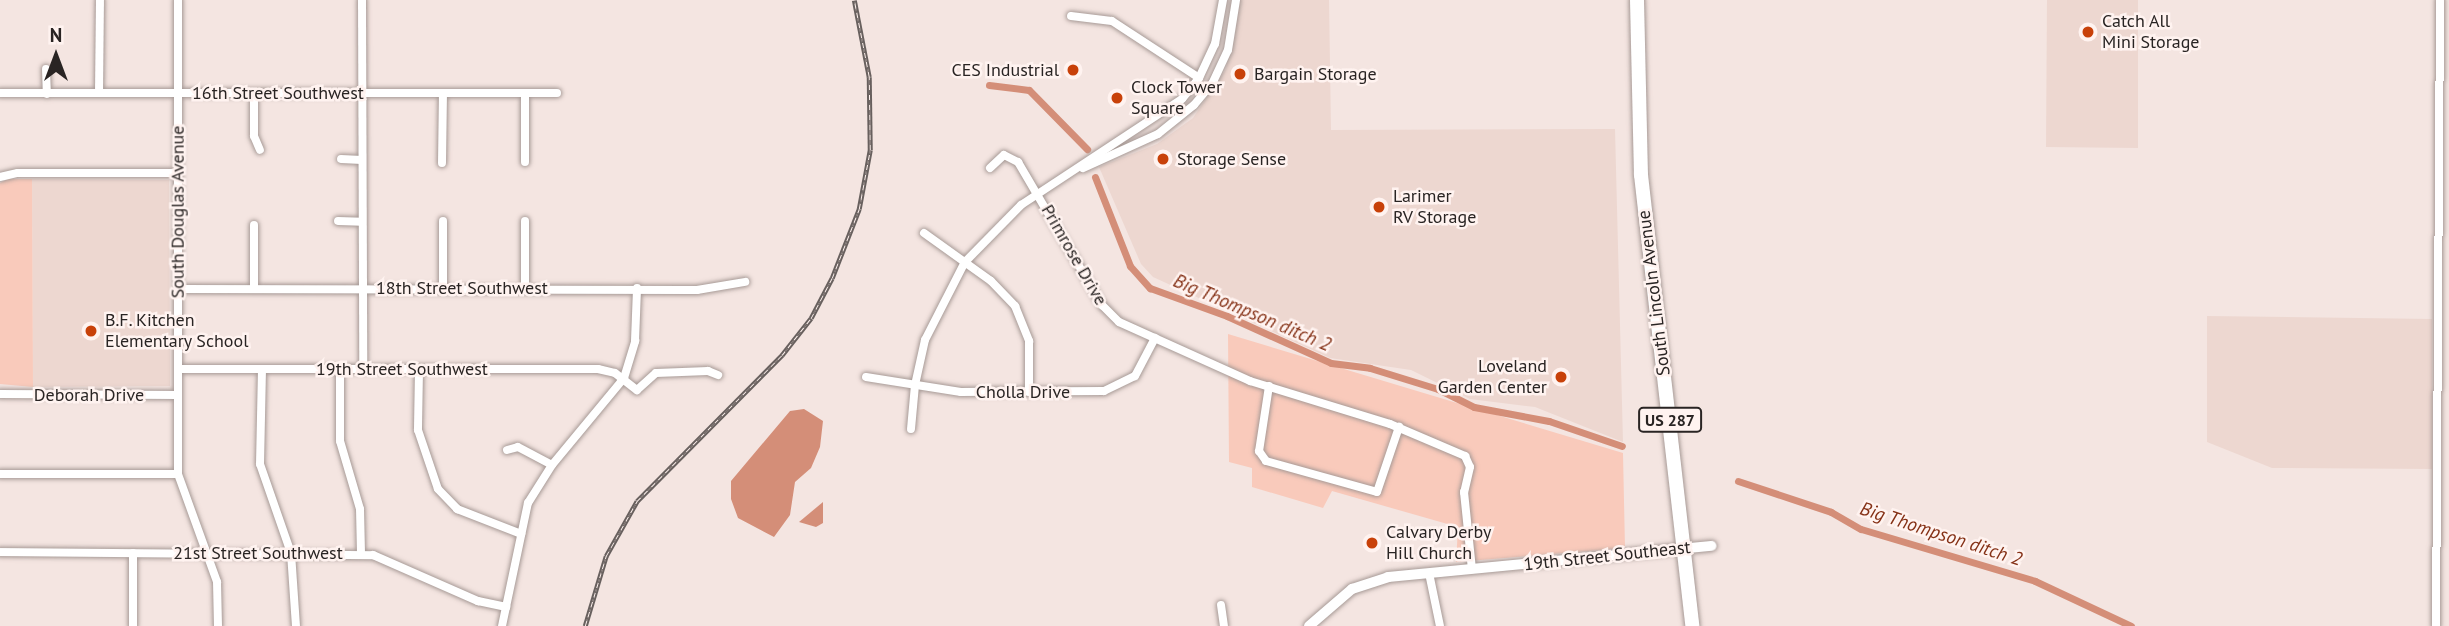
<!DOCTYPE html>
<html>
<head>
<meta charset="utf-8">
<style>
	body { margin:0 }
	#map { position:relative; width:2449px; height:626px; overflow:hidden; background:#f4e5e1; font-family:"PT Sans",sans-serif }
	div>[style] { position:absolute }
	.built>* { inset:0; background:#edd7d0 }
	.green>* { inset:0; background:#f9cabb }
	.water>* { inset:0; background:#d48e78 }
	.canal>* { height:7px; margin:-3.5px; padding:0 3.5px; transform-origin:3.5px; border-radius:3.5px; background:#d48e78 }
	.roads { filter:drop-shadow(0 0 2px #a79a96) drop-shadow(0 0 2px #a79a96) }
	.street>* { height:8px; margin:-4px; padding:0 4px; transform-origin:4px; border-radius:4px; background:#fff }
	.secondary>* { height:10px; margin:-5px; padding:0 5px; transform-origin:5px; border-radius:5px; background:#fff }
	.highway>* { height:14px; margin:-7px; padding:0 7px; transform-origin:7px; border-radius:7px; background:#fff }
	.rail>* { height:4.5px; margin-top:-2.25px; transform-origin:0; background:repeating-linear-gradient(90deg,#fff3f0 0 5px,#68605e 0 10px); box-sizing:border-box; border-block:2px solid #68605e }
	.dots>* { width:19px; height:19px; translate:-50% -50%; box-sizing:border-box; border:4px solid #fff3f0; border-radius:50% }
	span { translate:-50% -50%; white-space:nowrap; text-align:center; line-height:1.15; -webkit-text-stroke:5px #fff3f0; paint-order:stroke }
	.shield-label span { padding:2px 5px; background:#fff3f0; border:2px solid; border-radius:5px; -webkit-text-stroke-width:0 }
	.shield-label { font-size:16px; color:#292423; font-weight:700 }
	.poi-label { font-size:18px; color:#292423 }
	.left { translate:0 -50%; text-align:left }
	.right { translate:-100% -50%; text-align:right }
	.street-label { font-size:18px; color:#292423 }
	.water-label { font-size:19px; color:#853116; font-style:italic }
	.north { position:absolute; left:21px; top:21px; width:70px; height:70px; -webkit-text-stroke:5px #fff3f0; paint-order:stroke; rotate:0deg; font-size:19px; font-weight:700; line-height:28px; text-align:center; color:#292423 }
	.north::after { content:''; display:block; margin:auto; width:24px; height:32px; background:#292423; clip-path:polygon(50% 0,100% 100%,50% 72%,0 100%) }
</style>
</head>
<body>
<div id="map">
	<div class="built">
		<i style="clip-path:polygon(1240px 0,1329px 0,1331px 130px,1615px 129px,1623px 442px,1535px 407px,1470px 399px,1411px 370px,1330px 358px,1153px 277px,1141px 264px,1099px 167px,1157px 144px,1193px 118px,1226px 69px)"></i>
		<i style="clip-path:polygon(2047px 0,2138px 0,2138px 148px,2046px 147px)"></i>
		<i style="clip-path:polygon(32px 179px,169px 180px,170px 386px,33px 387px)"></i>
		<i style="clip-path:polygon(2207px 316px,2432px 319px,2432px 469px,2272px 468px,2207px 442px)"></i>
	</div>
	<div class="green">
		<i style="clip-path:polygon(8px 179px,32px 179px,33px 387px,0 384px,0 183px)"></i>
		<i style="clip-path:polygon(1228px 334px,1623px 453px,1625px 548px,1456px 562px,1458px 527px,1332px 491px,1323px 508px,1252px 487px,1252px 468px,1229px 462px)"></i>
	</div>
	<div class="water">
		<i style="clip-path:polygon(804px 409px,823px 421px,820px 447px,811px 468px,795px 482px,790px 515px,774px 537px,738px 518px,731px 499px,731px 481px,790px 411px)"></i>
		<i style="clip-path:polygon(823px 502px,823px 523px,816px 527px,799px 522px)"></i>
	</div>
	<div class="canal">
		<i style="left:989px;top:85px;width:40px;rotate:7.1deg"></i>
		<i style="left:1029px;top:90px;width:83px;rotate:45.5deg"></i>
		<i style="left:1095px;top:177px;width:96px;rotate:68.5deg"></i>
		<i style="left:1130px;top:266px;width:30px;rotate:48deg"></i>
		<i style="left:1150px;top:288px;width:82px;rotate:20deg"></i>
		<i style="left:1227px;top:316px;width:114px;rotate:24.3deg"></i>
		<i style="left:1331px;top:363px;width:39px;rotate:7deg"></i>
		<i style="left:1370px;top:368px;width:71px;rotate:17.2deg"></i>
		<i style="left:1438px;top:389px;width:40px;rotate:26.6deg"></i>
		<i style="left:1474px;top:407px;width:76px;rotate:10.6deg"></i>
		<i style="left:1549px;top:421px;width:77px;rotate:18.9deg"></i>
		<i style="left:1738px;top:481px;width:98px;rotate:18.4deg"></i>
		<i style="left:1831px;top:512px;width:34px;rotate:30deg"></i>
		<i style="left:1861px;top:529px;width:182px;rotate:16.6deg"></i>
		<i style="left:2035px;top:581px;width:106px;rotate:25.1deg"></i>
	</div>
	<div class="roads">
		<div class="street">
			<i style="left:178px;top:0;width:474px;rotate:90deg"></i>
			<i style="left:178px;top:474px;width:115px;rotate:70.1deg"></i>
			<i style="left:217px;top:582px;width:44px;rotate:88.7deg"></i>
			<i style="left:362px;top:0;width:369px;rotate:89.8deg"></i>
			<i style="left:1071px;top:16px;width:41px;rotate:7deg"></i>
			<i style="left:1112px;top:21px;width:104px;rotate:33.2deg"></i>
			<i style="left:46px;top:69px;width:25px;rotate:88deg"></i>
			<i style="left:0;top:93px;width:557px"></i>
			<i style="left:99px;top:93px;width:93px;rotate:-89.4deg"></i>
			<i style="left:254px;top:93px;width:43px;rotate:90deg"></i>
			<i style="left:254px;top:136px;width:15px;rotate:67deg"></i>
			<i style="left:525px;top:93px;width:69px;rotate:90deg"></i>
			<i style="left:341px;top:159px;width:21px;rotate:3deg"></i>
			<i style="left:442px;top:163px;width:70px;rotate:-89.2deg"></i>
			<i style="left:990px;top:168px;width:19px;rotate:-43deg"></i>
			<i style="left:1004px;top:155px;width:16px;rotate:27deg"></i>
			<i style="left:1018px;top:162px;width:166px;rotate:59.6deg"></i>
			<i style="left:1102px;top:305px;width:24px;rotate:45deg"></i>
			<i style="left:1119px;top:322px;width:144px;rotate:24.2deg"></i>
			<i style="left:1250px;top:381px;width:146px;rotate:17.1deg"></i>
			<i style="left:1390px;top:424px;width:82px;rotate:23.1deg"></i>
			<i style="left:1465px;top:456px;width:12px;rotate:66deg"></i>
			<i style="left:1470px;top:467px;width:26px;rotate:103deg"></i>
			<i style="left:1464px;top:492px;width:77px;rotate:84.1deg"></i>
			<i style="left:1083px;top:168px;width:82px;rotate:-24.4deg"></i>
			<i style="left:1158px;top:134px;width:46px;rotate:-38.9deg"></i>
			<i style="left:1194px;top:105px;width:30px;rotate:-50deg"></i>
			<i style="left:1213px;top:82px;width:35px;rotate:-65deg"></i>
			<i style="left:1228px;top:50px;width:51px;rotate:-80.9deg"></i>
			<i style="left:0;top:177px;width:18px;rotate:-13deg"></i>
			<i style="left:18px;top:173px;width:159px"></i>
			<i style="left:338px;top:221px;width:24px;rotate:2deg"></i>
			<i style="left:443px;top:221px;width:67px;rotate:90deg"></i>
			<i style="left:525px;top:221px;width:68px;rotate:90deg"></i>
			<i style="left:924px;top:233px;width:82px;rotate:35.6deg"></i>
			<i style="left:991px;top:281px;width:35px;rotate:46deg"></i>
			<i style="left:1015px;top:306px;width:38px;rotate:68deg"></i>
			<i style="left:1029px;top:341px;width:51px;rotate:90deg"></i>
			<i style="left:254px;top:288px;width:63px;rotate:-90deg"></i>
			<i style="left:178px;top:289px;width:519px;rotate:0.11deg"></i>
			<i style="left:697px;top:290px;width:49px;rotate:-9.5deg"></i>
			<i style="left:178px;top:369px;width:420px"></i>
			<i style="left:598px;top:369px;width:17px;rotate:13deg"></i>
			<i style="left:615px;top:373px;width:28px;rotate:38deg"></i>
			<i style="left:637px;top:390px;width:25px;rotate:-42deg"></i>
			<i style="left:656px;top:373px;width:52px;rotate:-2.2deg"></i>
			<i style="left:708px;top:371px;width:11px;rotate:22deg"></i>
			<i style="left:262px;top:369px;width:95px;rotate:91.2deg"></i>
			<i style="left:260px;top:464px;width:94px;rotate:70.8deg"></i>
			<i style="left:291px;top:553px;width:73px;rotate:86.1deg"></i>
			<i style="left:340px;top:369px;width:72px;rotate:90deg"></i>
			<i style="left:340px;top:441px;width:71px;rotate:73.6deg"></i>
			<i style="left:360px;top:509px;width:45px;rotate:88.7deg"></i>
			<i style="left:419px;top:370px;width:60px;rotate:91deg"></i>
			<i style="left:418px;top:430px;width:62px;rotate:71.3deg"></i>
			<i style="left:438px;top:489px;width:28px;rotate:46deg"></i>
			<i style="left:457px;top:509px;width:69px;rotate:21.3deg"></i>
			<i style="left:866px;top:377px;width:96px;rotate:9deg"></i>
			<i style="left:961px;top:392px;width:143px;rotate:-0.4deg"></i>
			<i style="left:1104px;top:391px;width:34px;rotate:-26deg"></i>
			<i style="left:1135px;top:376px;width:43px;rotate:-62.2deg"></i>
			<i style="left:1269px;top:386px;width:66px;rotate:98.7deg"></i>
			<i style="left:1259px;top:451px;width:12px;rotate:55deg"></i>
			<i style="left:1266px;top:461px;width:115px;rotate:15.6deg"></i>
			<i style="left:1377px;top:492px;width:69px;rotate:-71.3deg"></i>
			<i style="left:0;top:394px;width:178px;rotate:0.3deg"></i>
			<i style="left:911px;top:429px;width:44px;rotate:-84.8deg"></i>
			<i style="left:915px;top:385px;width:46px;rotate:-77.5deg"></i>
			<i style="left:925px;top:340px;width:88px;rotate:-62.9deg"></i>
			<i style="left:965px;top:262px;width:80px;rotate:-45.5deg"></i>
			<i style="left:1021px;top:205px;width:193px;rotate:-33.4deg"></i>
			<i style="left:1182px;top:99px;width:27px;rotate:-51deg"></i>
			<i style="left:1199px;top:78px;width:38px;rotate:-65deg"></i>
			<i style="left:1215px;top:44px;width:45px;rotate:-79.7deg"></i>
			<i style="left:507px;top:450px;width:11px;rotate:-15deg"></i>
			<i style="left:518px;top:447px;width:38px;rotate:28deg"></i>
			<i style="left:0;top:474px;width:178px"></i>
			<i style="left:0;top:552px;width:373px;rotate:0.5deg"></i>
			<i style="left:373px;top:555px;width:115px;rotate:23.7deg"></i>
			<i style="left:478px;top:601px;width:29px;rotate:12deg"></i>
			<i style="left:1429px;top:573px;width:54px;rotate:78.3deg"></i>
			<i style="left:1221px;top:605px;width:21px;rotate:82deg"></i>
			<i style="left:133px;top:626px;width:73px;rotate:-90deg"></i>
			<i style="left:502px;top:626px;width:126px;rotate:-78.1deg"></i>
			<i style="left:528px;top:503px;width:45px;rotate:-57.7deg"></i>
			<i style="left:552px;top:465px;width:113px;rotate:-50.4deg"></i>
			<i style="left:624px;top:378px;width:39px;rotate:-73deg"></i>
			<i style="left:635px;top:341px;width:53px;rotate:-87.8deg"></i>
			<i style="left:2436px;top:626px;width:626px;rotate:-89.63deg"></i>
		</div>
		<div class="secondary">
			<i style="left:1309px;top:626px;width:57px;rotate:-40.7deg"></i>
			<i style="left:1352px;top:589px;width:38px;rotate:-18deg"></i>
			<i style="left:1388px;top:577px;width:325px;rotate:-5.5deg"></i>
		</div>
		<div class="highway">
			<i style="left:1637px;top:0;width:175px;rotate:88.7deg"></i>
			<i style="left:1641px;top:175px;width:454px;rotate:83.5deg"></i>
		</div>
	</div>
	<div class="rail">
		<i style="left:585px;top:626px;width:73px;rotate:-73.3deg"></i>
		<i style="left:606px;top:556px;width:63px;rotate:-60.6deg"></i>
		<i style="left:637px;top:501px;width:206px;rotate:-45.2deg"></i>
		<i style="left:782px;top:355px;width:47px;rotate:-51.9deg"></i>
		<i style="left:811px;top:318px;width:45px;rotate:-62.3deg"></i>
		<i style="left:832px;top:278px;width:74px;rotate:-68.6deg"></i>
		<i style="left:859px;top:209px;width:60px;rotate:-79.4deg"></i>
		<i style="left:870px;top:150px;width:73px;rotate:-90.8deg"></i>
		<i style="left:869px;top:77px;width:78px;rotate:-101deg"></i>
	</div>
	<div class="dots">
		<i style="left:2088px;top:32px;background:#c84109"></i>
		<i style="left:1073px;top:70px;background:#c84109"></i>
		<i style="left:1240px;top:74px;background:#c84109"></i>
		<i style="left:1117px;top:98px;background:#c84109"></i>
		<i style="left:1163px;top:159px;background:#c84109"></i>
		<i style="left:1379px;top:207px;background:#c84109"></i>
		<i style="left:91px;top:331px;background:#c84109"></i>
		<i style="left:1561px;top:377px;background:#c84109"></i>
		<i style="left:1372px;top:543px;background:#c84109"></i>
	</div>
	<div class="shield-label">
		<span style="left:1670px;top:420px">US 287</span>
	</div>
	<div class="poi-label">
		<span class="left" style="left:2102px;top:32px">Catch All<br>Mini Storage</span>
		<span class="right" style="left:1059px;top:70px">CES Industrial</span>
		<span class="left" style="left:1254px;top:74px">Bargain Storage</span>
		<span class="left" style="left:1131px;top:98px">Clock Tower<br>Square</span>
		<span class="left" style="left:1177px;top:159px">Storage Sense</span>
		<span class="left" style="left:1393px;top:207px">Larimer<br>RV Storage</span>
		<span class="left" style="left:105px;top:331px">B.F. Kitchen<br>Elementary School</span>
		<span class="right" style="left:1547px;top:377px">Loveland<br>Garden Center</span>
		<span class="left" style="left:1386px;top:543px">Calvary Derby<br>Hill Church</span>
	</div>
	<div class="street-label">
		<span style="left:278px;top:93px">16th Street Southwest</span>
		<span style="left:178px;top:212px;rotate:-90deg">South Douglas Avenue</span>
		<span style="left:1074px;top:255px;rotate:60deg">Primrose Drive</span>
		<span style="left:462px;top:288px">18th Street Southwest</span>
		<span style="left:1654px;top:293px;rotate:-97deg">South Lincoln Avenue</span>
		<span style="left:402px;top:369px">19th Street Southwest</span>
		<span style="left:1023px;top:392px">Cholla Drive</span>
		<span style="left:89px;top:395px">Deborah Drive</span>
		<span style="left:258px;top:553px">21st Street Southwest</span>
		<span style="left:1607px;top:556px;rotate:-6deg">19th Street Southeast</span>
	</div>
	<div class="water-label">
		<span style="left:1252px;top:313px;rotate:23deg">Big Thompson ditch 2</span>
		<span style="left:1941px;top:534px;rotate:18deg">Big Thompson ditch 2</span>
	</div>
	<div class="north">N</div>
</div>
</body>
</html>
